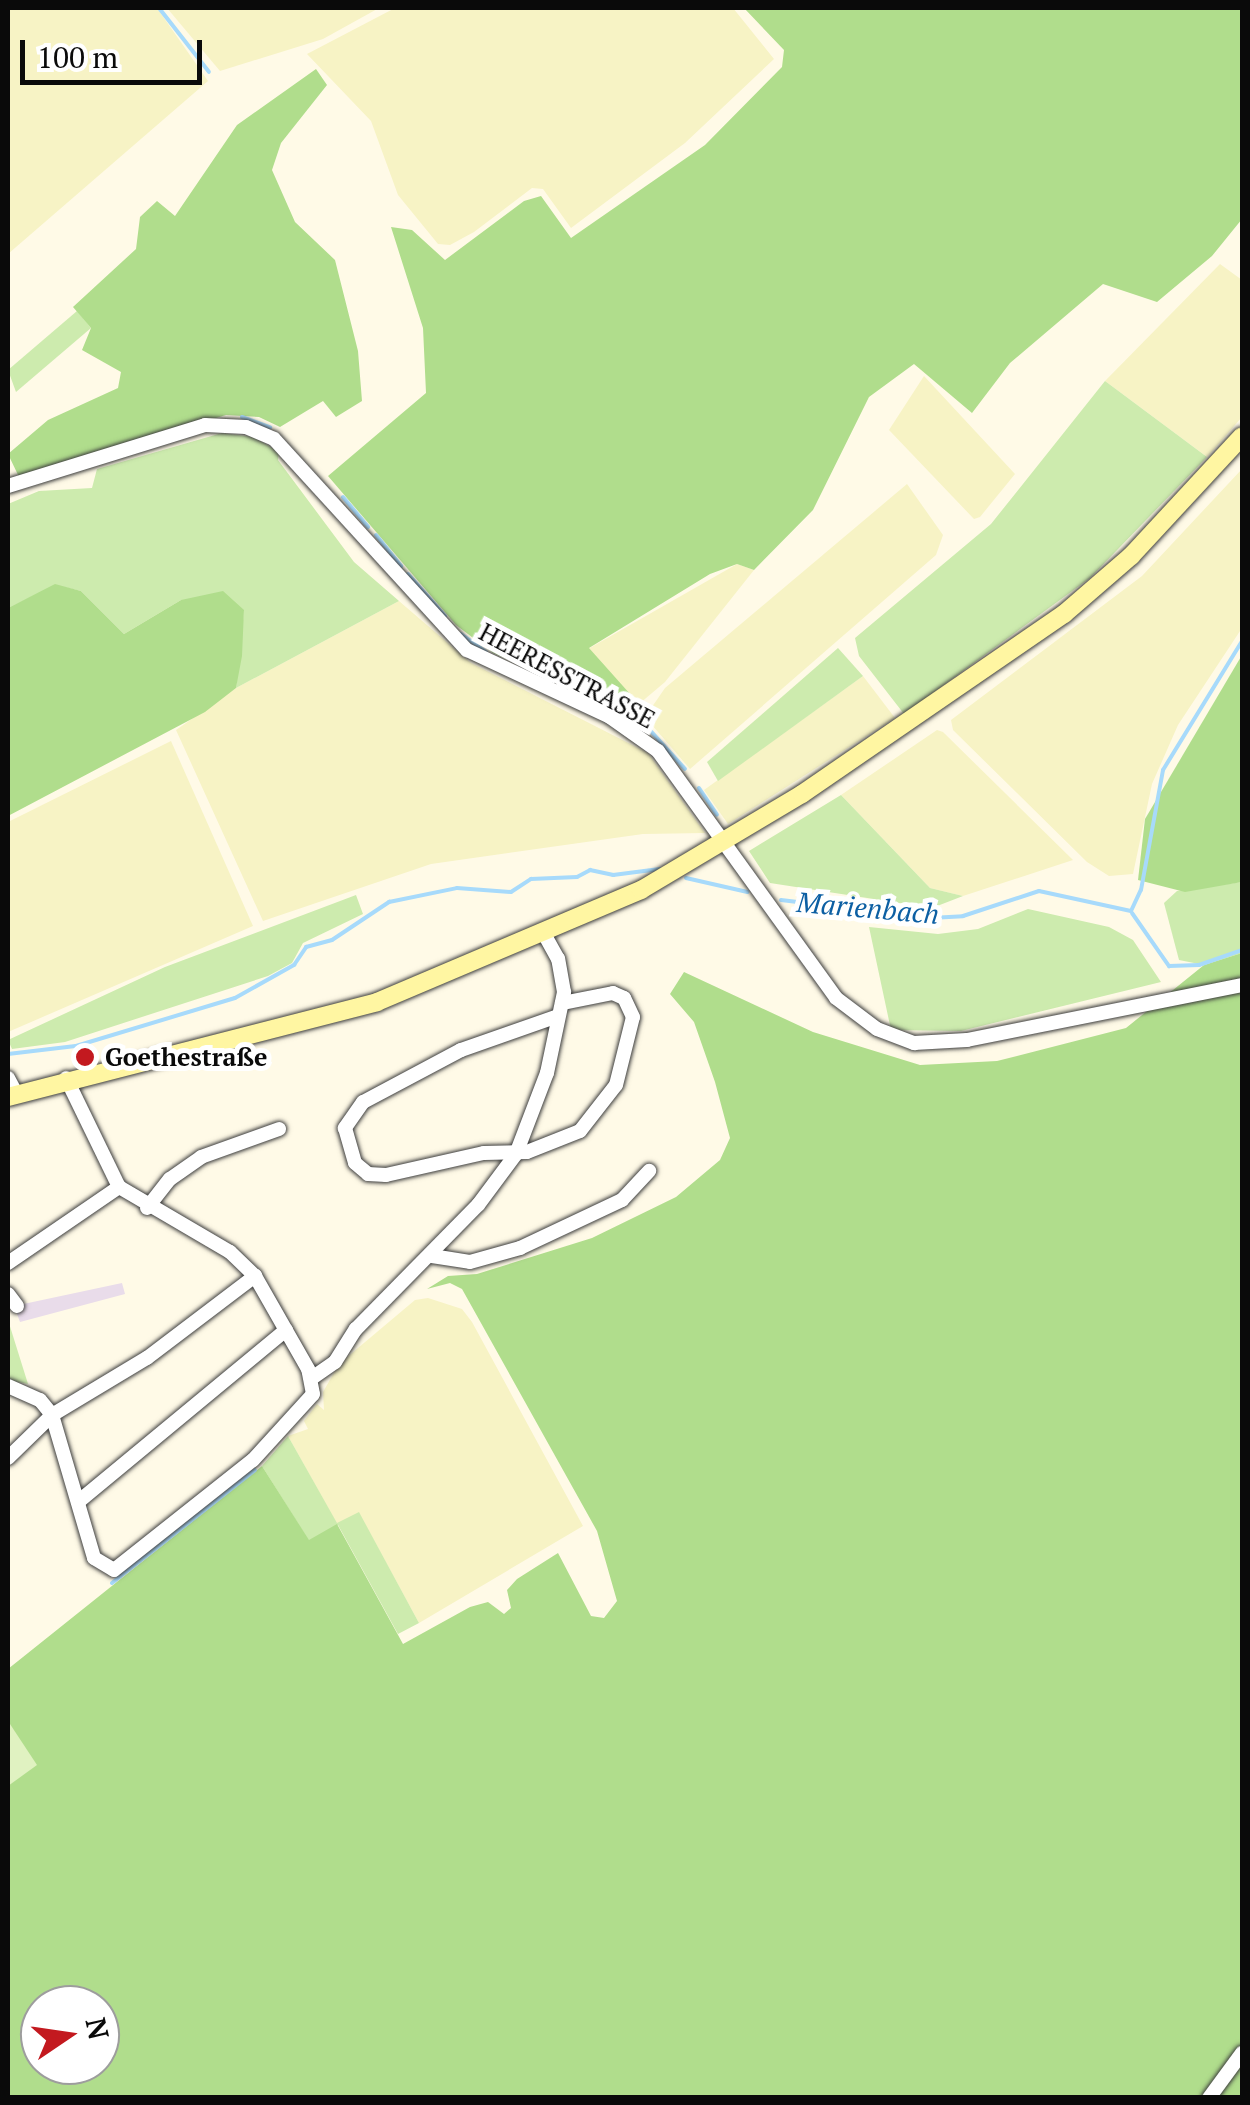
<!DOCTYPE html>
<html>
<head>
<meta charset="utf-8">
<style>
	body { margin:0 }
	#map { position:relative; width:1250px; height:2105px; overflow:hidden; background:#fffae7; font-family:"PT Serif",serif }
	div>[style] { position:absolute }
	.industrial>* { inset:0; background:#e9dcea }
	.farmland>* { inset:0; background:#f7f3c5 }
	.green>* { inset:0; background:#cdebae }
	.forest>* { inset:0; background:#b0dd8c }
	.pitch>* { inset:0; background:#e0f2c1 }
	.stream>* { height:4px; margin:-2px; padding:0 2px; transform-origin:2px; border-radius:2px; background:#a7dafb }
	.roads { filter:drop-shadow(0 0 2px #3d3d3d) drop-shadow(0 0 2px #3d3d3d) }
	.street>* { height:14px; margin:-7px; padding:0 7px; transform-origin:7px; border-radius:7px; background:#fff }
	.secondary>* { height:18px; margin:-9px; padding:0 9px; transform-origin:9px; border-radius:9px; background:#fff6a2 }
	.dots>* { width:28px; height:28px; translate:-50% -50%; box-sizing:border-box; border:5px solid #fff; border-radius:50% }
	span { translate:-50% -50%; white-space:nowrap; text-align:center; line-height:1.15; -webkit-text-stroke:10px #fff; paint-order:stroke }
	.street-label { font-size:25px; color:#0a0a0a }
	.poi-label { font-size:25px; color:#0a0a0a; font-weight:700 }
	.left { translate:0 -50%; text-align:left }
	.water-label { font-size:28px; color:#0c5fa3; font-style:italic }
	.frame { position:absolute; inset:0; border:10px solid #0a0a0a; pointer-events:none }
	.north { position:absolute; left:20px; top:1985px; width:100px; height:100px; box-sizing:border-box; background:#fff; border:2px solid #9d9d9d; border-radius:50%; rotate:77deg; font-size:28px; font-weight:700; line-height:40px; text-align:center; color:#0a0a0a }
	.north::after { content:''; display:block; margin:auto; width:35px; height:45px; background:#c3191f; clip-path:polygon(50% 0,100% 100%,50% 72%,0 100%) }
	.scale { position:absolute; left:20px; top:40px; width:182px; height:45px; box-sizing:border-box; border:5px solid #0a0a0a; border-top:0; padding-left:12px; font-size:30px; line-height:35px; white-space:nowrap; color:#0a0a0a; -webkit-text-stroke:8px #fff; paint-order:stroke }
</style>
</head>
<body>
<div id="map">
	<div class="industrial">
		<i style="clip-path:polygon(122px 1283px,125px 1294px,20px 1322px,14px 1306px)"></i>
	</div>
	<div class="farmland">
		<i style="clip-path:polygon(8px 8px,157px 8px,208px 81px,8px 254px)"></i>
		<i style="clip-path:polygon(167px 8px,379px 8px,323px 39px,220px 71px)"></i>
		<i style="clip-path:polygon(395px 8px,733px 8px,774px 59px,685px 143px,571px 228px,543px 189px,532px 188px,474px 232px,450px 245px,438px 244px,398px 195px,371px 121px,307px 54px)"></i>
		<i style="clip-path:polygon(1220px 264px,1242px 280px,1242px 417px,1207px 457px,1105px 381px)"></i>
		<i style="clip-path:polygon(924px 376px,1015px 474px,980px 517px,974px 519px,889px 430px)"></i>
		<i style="clip-path:polygon(1242px 469px,1242px 628px,1178px 725px,1152px 784px,1133px 874px,1109px 876px,1087px 862px,953px 730px,951px 720px,1142px 576px)"></i>
		<i style="clip-path:polygon(907px 484px,943px 535px,936px 555px,690px 769px,645px 717px,665px 688px)"></i>
		<i style="clip-path:polygon(737px 564px,754px 570px,665px 682px,639px 704px,588px 649px)"></i>
		<i style="clip-path:polygon(399px 601px,471px 663px,648px 753px,705px 833px,643px 834px,431px 864px,263px 921px,176px 730px,236px 688px)"></i>
		<i style="clip-path:polygon(863px 676px,895px 718px,728px 824px,704px 790px)"></i>
		<i style="clip-path:polygon(937px 730px,943px 732px,1073px 860px,963px 896px,930px 888px,841px 795px)"></i>
		<i style="clip-path:polygon(171px 741px,253px 926px,8px 1032px,8px 822px)"></i>
		<i style="clip-path:polygon(428px 1298px,462px 1309px,472px 1322px,583px 1526px,419px 1623px,359px 1513px,337px 1524px,288px 1436px,308px 1429px,304px 1421px,317px 1404px,324px 1410px,323px 1392px,339px 1364px,415px 1300px)"></i>
	</div>
	<div class="green">
		<i style="clip-path:polygon(77px 311px,91px 328px,16px 392px,8px 370px)"></i>
		<i style="clip-path:polygon(1105px 381px,1207px 457px,1090px 578px,904px 714px,859px 656px,855px 638px,991px 524px)"></i>
		<i style="clip-path:polygon(222px 433px,254px 437px,279px 452px,278px 460px,354px 562px,399px 601px,236px 688px,244px 611px,181px 600px,124px 634px,81px 591px,55px 585px,8px 608px,8px 504px,39px 491px,92px 488px,97px 469px)"></i>
		<i style="clip-path:polygon(838px 648px,863px 676px,718px 781px,707px 762px)"></i>
		<i style="clip-path:polygon(841px 795px,930px 888px,963px 896px,932px 908px,770px 883px,749px 851px)"></i>
		<i style="clip-path:polygon(1242px 882px,1242px 953px,1204px 965px,1179px 960px,1164px 903px,1177px 891px)"></i>
		<i style="clip-path:polygon(356px 895px,363px 914px,303px 943px,292px 963px,268px 976px,65px 1042px,12px 1049px,8px 1040px,165px 967px)"></i>
		<i style="clip-path:polygon(1028px 909px,1109px 927px,1133px 940px,1161px 982px,961px 1031px,891px 1030px,869px 927px,938px 934px,978px 929px)"></i>
		<i style="clip-path:polygon(8px 1320px,28px 1384px,8px 1380px)"></i>
		<i style="clip-path:polygon(288px 1436px,337px 1523px,359px 1512px,419px 1623px,398px 1634px,338px 1525px,309px 1541px,262px 1466px)"></i>
	</div>
	<div class="forest">
		<i style="clip-path:polygon(744px 8px,1242px 8px,1242px 219px,1212px 256px,1157px 302px,1103px 284px,1010px 363px,972px 413px,914px 364px,869px 397px,813px 510px,754px 570px,737px 564px,710px 574px,589px 648px,639px 704px,631px 713px,493px 653px,456px 625px,328px 476px,426px 393px,423px 328px,391px 227px,412px 230px,445px 260px,524px 201px,541px 196px,571px 238px,705px 145px,782px 67px,784px 50px)"></i>
		<i style="clip-path:polygon(316px 69px,327px 85px,281px 143px,272px 170px,295px 222px,335px 260px,358px 351px,362px 401px,336px 417px,323px 401px,280px 427px,259px 417px,226px 415px,19px 477px,8px 454px,48px 420px,118px 388px,121px 372px,82px 350px,91px 328px,73px 307px,136px 249px,140px 217px,157px 201px,175px 216px,237px 125px)"></i>
		<i style="clip-path:polygon(55px 584px,81px 591px,124px 634px,181px 600px,223px 591px,244px 610px,242px 656px,236px 688px,205px 712px,8px 816px,8px 608px)"></i>
		<i style="clip-path:polygon(1242px 655px,1242px 882px,1185px 892px,1138px 880px,1145px 819px)"></i>
		<i style="clip-path:polygon(evenodd,1242px 953px,1242px 2097px,8px 2098px,8px 1669px,262px 1466px,309px 1540px,337px 1524px,403px 1644px,470px 1607px,488px 1602px,504px 1614px,511px 1608px,507px 1590px,517px 1579px,558px 1553px,591px 1616px,604px 1618px,617px 1601px,597px 1531px,462px 1289px,450px 1283px,427px 1289px,448px 1276px,477px 1274px,592px 1238px,676px 1197px,720px 1160px,730px 1138px,715px 1082px,694px 1022px,670px 994px,684px 972px,813px 1032px,920px 1065px,997px 1061px,1126px 1028px,1204px 965px,1242px 953px,40px 2005px,100px 2005px,100px 2065px,40px 2065px,40px 2005px)"></i>
	</div>
	<div class="pitch">
		<i style="clip-path:polygon(8px 1721px,37px 1765px,8px 1786px)"></i>
	</div>
	<div class="stream">
		<i style="left:159px;top:8px;width:81px;rotate:52deg"></i>
		<i style="left:242px;top:417px;width:30px;rotate:20deg"></i>
		<i style="left:343px;top:497px;width:39px;rotate:50deg"></i>
		<i style="left:376px;top:535px;width:40px;rotate:51deg"></i>
		<i style="left:408px;top:574px;width:56px;rotate:48.6deg"></i>
		<i style="left:461px;top:634px;width:31px;rotate:36deg"></i>
		<i style="left:561px;top:686px;width:78px;rotate:24.9deg"></i>
		<i style="left:648px;top:728px;width:55px;rotate:47.9deg"></i>
		<i style="left:699px;top:788px;width:32px;rotate:56deg"></i>
		<i style="left:686px;top:878px;width:63px;rotate:12.9deg"></i>
		<i style="left:781px;top:900px;width:150px;rotate:6.9deg"></i>
		<i style="left:930px;top:918px;width:33px;rotate:-3deg"></i>
		<i style="left:963px;top:916px;width:80px;rotate:-18.2deg"></i>
		<i style="left:1039px;top:891px;width:94px;rotate:12.3deg"></i>
		<i style="left:1131px;top:911px;width:23px;rotate:-65deg"></i>
		<i style="left:1141px;top:890px;width:122px;rotate:-79.6deg"></i>
		<i style="left:1163px;top:770px;width:151px;rotate:-58.5deg"></i>
		<i style="left:1132px;top:913px;width:65px;rotate:55.1deg"></i>
		<i style="left:1169px;top:966px;width:30px;rotate:-2deg"></i>
		<i style="left:1199px;top:965px;width:46px;rotate:-19.2deg"></i>
		<i style="left:8px;top:1054px;width:68px;rotate:-6.7deg"></i>
		<i style="left:76px;top:1046px;width:166px;rotate:-16.8deg"></i>
		<i style="left:235px;top:998px;width:68px;rotate:-29.2deg"></i>
		<i style="left:294px;top:965px;width:22px;rotate:-56deg"></i>
		<i style="left:306px;top:947px;width:27px;rotate:-15deg"></i>
		<i style="left:332px;top:940px;width:69px;rotate:-33.7deg"></i>
		<i style="left:389px;top:902px;width:69px;rotate:-11.6deg"></i>
		<i style="left:457px;top:888px;width:54px;rotate:4.2deg"></i>
		<i style="left:511px;top:892px;width:24px;rotate:-33deg"></i>
		<i style="left:531px;top:879px;width:46px;rotate:-2.5deg"></i>
		<i style="left:577px;top:877px;width:15px;rotate:-28deg"></i>
		<i style="left:590px;top:870px;width:24px;rotate:12deg"></i>
		<i style="left:613px;top:875px;width:47px;rotate:-7.3deg"></i>
		<i style="left:112px;top:1583px;width:182px;rotate:-38.3deg"></i>
	</div>
	<div class="roads">
		<div class="street">
			<i style="left:8px;top:486px;width:206px;rotate:-17.2deg"></i>
			<i style="left:205px;top:425px;width:41px;rotate:2.8deg"></i>
			<i style="left:246px;top:427px;width:30px;rotate:23deg"></i>
			<i style="left:274px;top:439px;width:286px;rotate:47.6deg"></i>
			<i style="left:467px;top:650px;width:158px;rotate:25.1deg"></i>
			<i style="left:610px;top:717px;width:59px;rotate:35.3deg"></i>
			<i style="left:658px;top:751px;width:304px;rotate:54.2deg"></i>
			<i style="left:836px;top:998px;width:51px;rotate:37.1deg"></i>
			<i style="left:877px;top:1029px;width:40px;rotate:21deg"></i>
			<i style="left:914px;top:1043px;width:53px;rotate:-3.2deg"></i>
			<i style="left:967px;top:1040px;width:280px;rotate:-11.3deg"></i>
			<i style="left:558px;top:1016px;width:103px;rotate:160.7deg"></i>
			<i style="left:461px;top:1050px;width:111px;rotate:152deg"></i>
			<i style="left:363px;top:1102px;width:32px;rotate:125deg"></i>
			<i style="left:345px;top:1128px;width:36px;rotate:74deg"></i>
			<i style="left:355px;top:1163px;width:17px;rotate:40deg"></i>
			<i style="left:368px;top:1174px;width:18px;rotate:3deg"></i>
			<i style="left:386px;top:1175px;width:100px;rotate:-12.7deg"></i>
			<i style="left:484px;top:1153px;width:43px;rotate:-1.3deg"></i>
			<i style="left:527px;top:1152px;width:57px;rotate:-21.6deg"></i>
			<i style="left:580px;top:1131px;width:58px;rotate:-52deg"></i>
			<i style="left:616px;top:1085px;width:70px;rotate:-76deg"></i>
			<i style="left:633px;top:1017px;width:21px;rotate:-115deg"></i>
			<i style="left:624px;top:998px;width:12px;rotate:-156deg"></i>
			<i style="left:613px;top:993px;width:52px;rotate:168.9deg"></i>
			<i style="left:8px;top:1078px;width:17px;rotate:62deg"></i>
			<i style="left:147px;top:1208px;width:37px;rotate:-52deg"></i>
			<i style="left:170px;top:1179px;width:38px;rotate:-35deg"></i>
			<i style="left:201px;top:1157px;width:83px;rotate:-19.7deg"></i>
			<i style="left:432px;top:1256px;width:38px;rotate:9deg"></i>
			<i style="left:470px;top:1262px;width:52px;rotate:-15.6deg"></i>
			<i style="left:520px;top:1248px;width:113px;rotate:-25.2deg"></i>
			<i style="left:622px;top:1200px;width:40px;rotate:-47deg"></i>
			<i style="left:8px;top:1263px;width:135px;rotate:-34.4deg"></i>
			<i style="left:8px;top:1294px;width:15px;rotate:53deg"></i>
			<i style="left:312px;top:1378px;width:28px;rotate:-35deg"></i>
			<i style="left:335px;top:1362px;width:39px;rotate:-58deg"></i>
			<i style="left:356px;top:1329px;width:174px;rotate:-45.5deg"></i>
			<i style="left:478px;top:1205px;width:64px;rotate:-53.3deg"></i>
			<i style="left:516px;top:1154px;width:87px;rotate:-69.1deg"></i>
			<i style="left:547px;top:1073px;width:83px;rotate:-78.1deg"></i>
			<i style="left:564px;top:992px;width:34px;rotate:-100deg"></i>
			<i style="left:558px;top:959px;width:29px;rotate:-119deg"></i>
			<i style="left:8px;top:1386px;width:35px;rotate:24deg"></i>
			<i style="left:40px;top:1400px;width:19px;rotate:51deg"></i>
			<i style="left:52px;top:1415px;width:149px;rotate:73.6deg"></i>
			<i style="left:94px;top:1558px;width:23px;rotate:31deg"></i>
			<i style="left:114px;top:1570px;width:177px;rotate:-38.4deg"></i>
			<i style="left:253px;top:1460px;width:89px;rotate:-47.7deg"></i>
			<i style="left:313px;top:1394px;width:25px;rotate:-101deg"></i>
			<i style="left:308px;top:1369px;width:107px;rotate:-119.7deg"></i>
			<i style="left:255px;top:1276px;width:35px;rotate:-136deg"></i>
			<i style="left:230px;top:1252px;width:129px;rotate:-149.6deg"></i>
			<i style="left:119px;top:1187px;width:121px;rotate:-115.9deg"></i>
			<i style="left:8px;top:1458px;width:62px;rotate:-44.3deg"></i>
			<i style="left:52px;top:1415px;width:111px;rotate:-31deg"></i>
			<i style="left:147px;top:1358px;width:136px;rotate:-37.2deg"></i>
			<i style="left:78px;top:1502px;width:270px;rotate:-39.6deg"></i>
			<i style="left:1209px;top:2098px;width:56px;rotate:-53.7deg"></i>
		</div>
		<div class="secondary">
			<i style="left:8px;top:1097px;width:381px;rotate:-14.4deg"></i>
			<i style="left:377px;top:1002px;width:287px;rotate:-23deg"></i>
			<i style="left:641px;top:890px;width:187px;rotate:-30.8deg"></i>
			<i style="left:802px;top:794px;width:318px;rotate:-34.5deg"></i>
			<i style="left:1064px;top:614px;width:89px;rotate:-40.9deg"></i>
			<i style="left:1131px;top:556px;width:163px;rotate:-47.2deg"></i>
		</div>
	</div>
	<div class="dots">
		<i style="left:85px;top:1057px;background:#c3191f"></i>
	</div>
	<div class="street-label">
		<span style="left:567px;top:676px;rotate:28deg">HEERESSTRASSE</span>
	</div>
	<div class="poi-label">
		<span class="left" style="left:105px;top:1057px">Goethestraße</span>
	</div>
	<div class="water-label">
		<span style="left:868px;top:908px;rotate:5deg">Marienbach</span>
	</div>
	<div class="frame"></div>
	<div class="north">N</div>
	<div class="scale">100 m</div>
</div>
</body>
</html>
